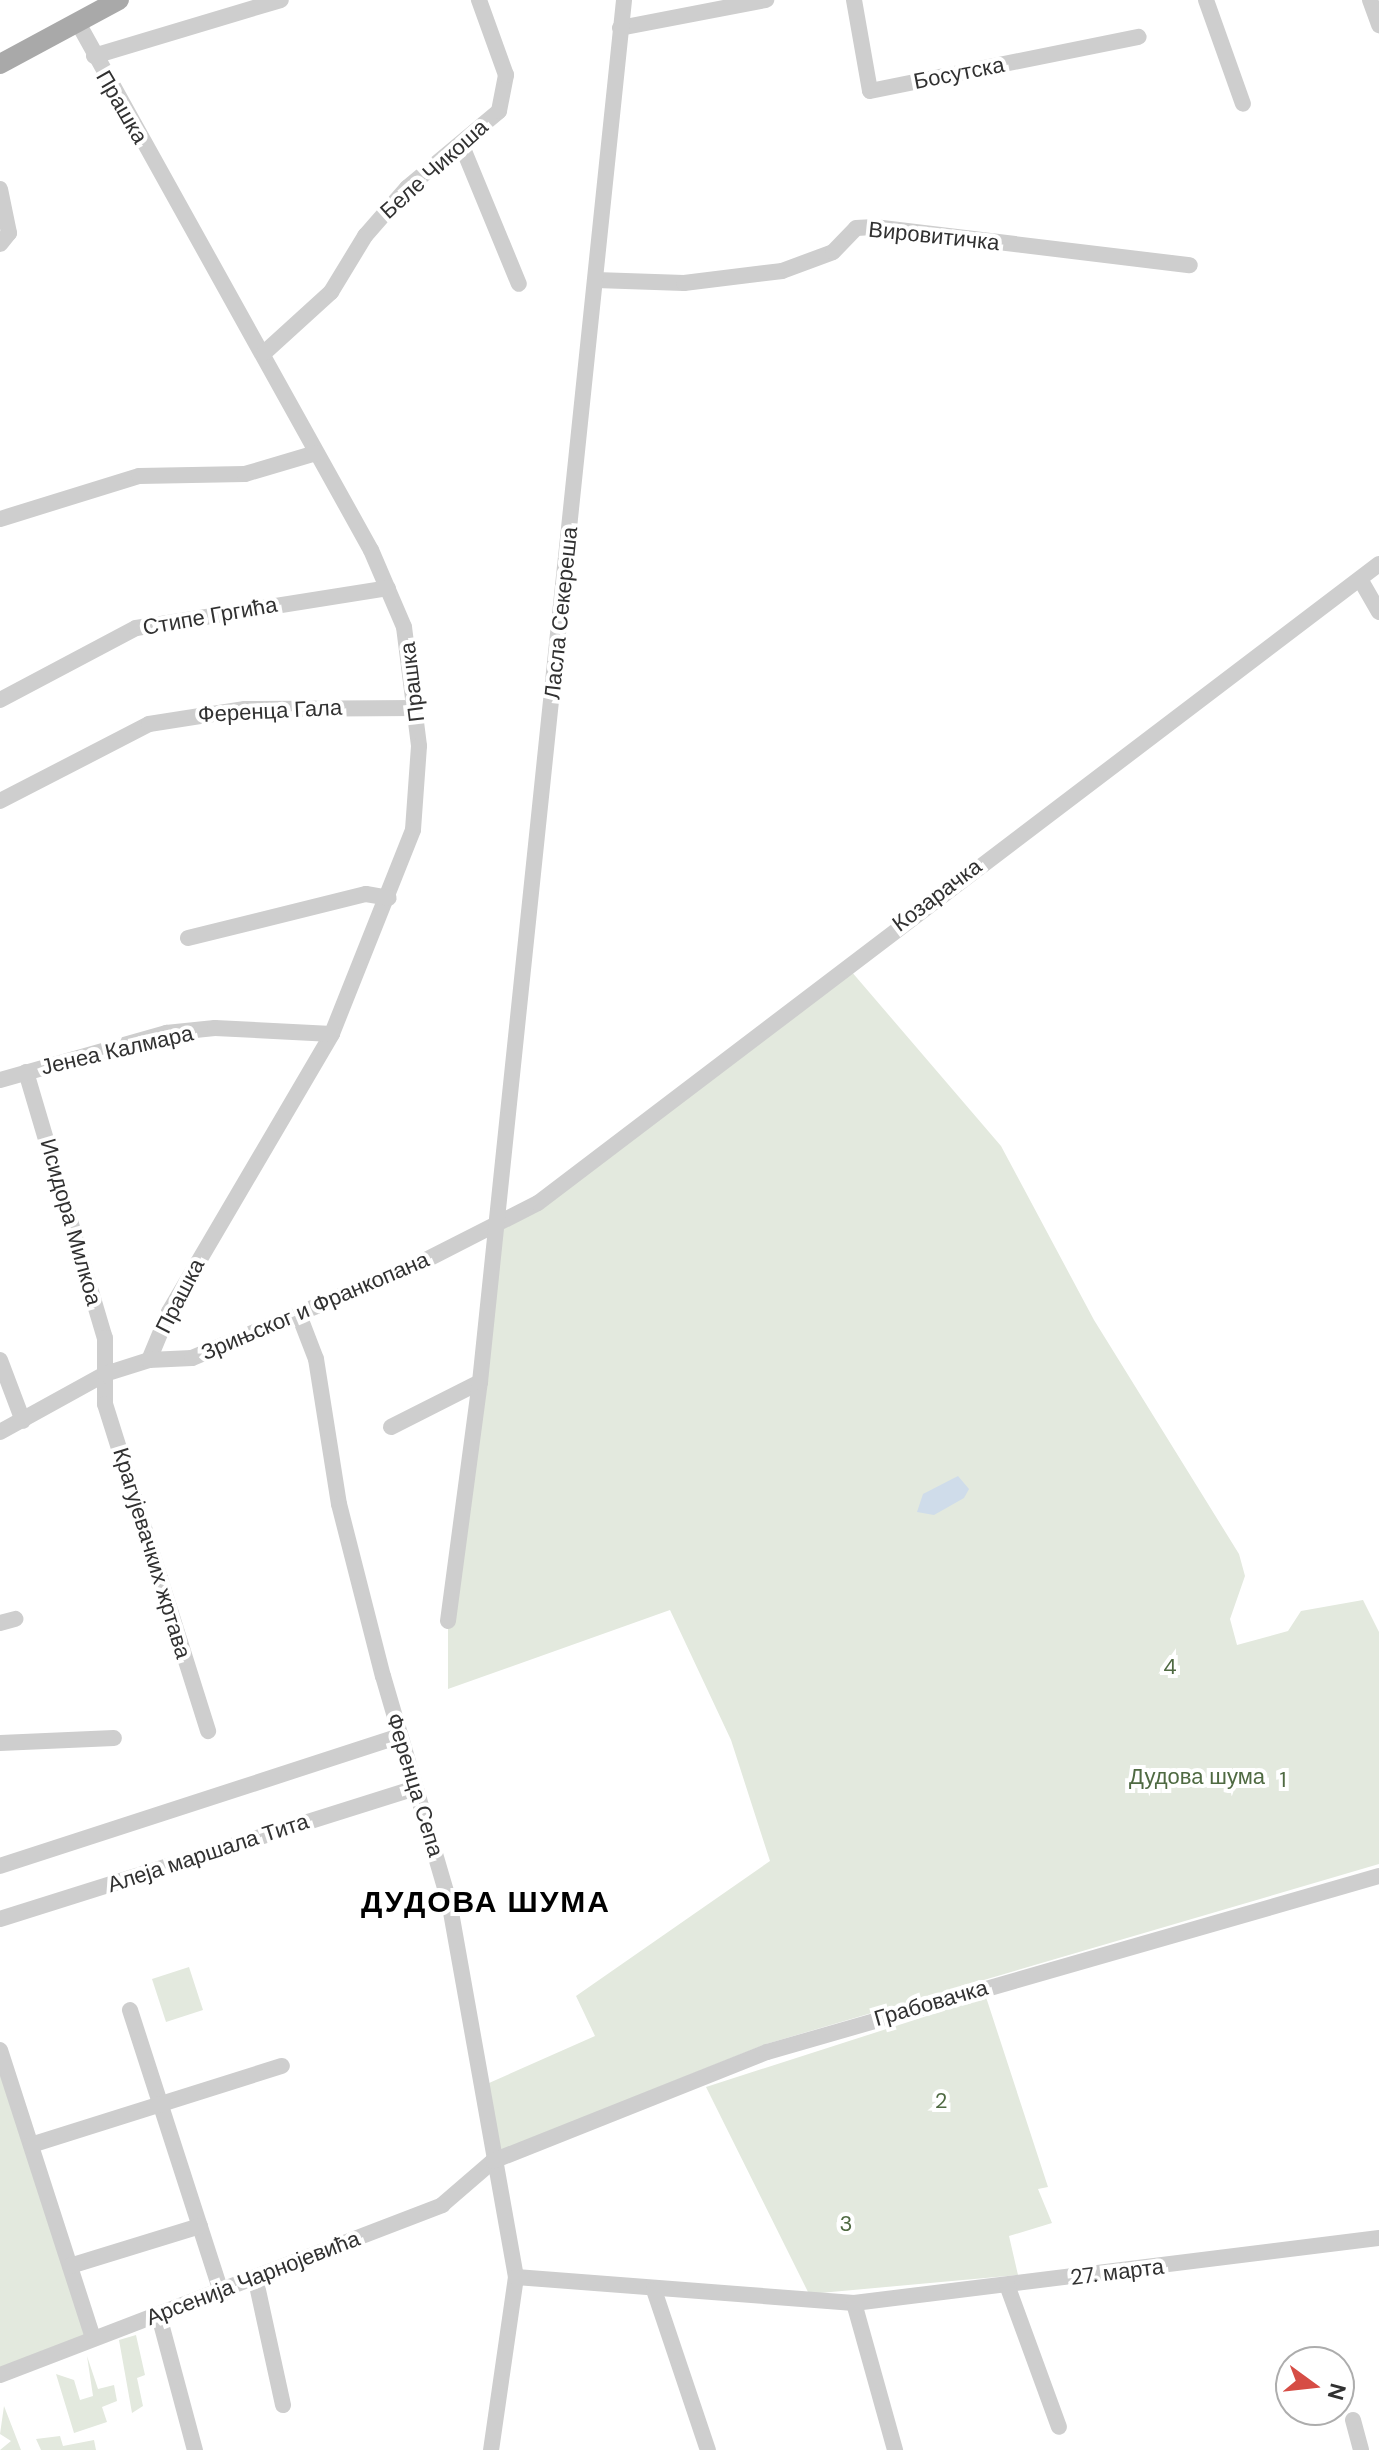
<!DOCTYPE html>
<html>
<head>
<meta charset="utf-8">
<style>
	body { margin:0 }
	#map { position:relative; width:1379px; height:2450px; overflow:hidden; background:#fff; font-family:"DM Sans",sans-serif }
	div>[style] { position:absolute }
	.green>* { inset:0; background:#e3e9de }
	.water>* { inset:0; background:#cfdcea }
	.minor>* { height:16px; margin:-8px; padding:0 8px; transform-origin:8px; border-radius:8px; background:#cecece }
	.major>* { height:20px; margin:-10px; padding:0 10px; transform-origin:10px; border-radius:10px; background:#a9a9a9 }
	span { translate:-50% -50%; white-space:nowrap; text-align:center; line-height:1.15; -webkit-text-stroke:8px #fff; paint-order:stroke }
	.street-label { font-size:22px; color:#313131 }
	.park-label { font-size:22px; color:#4f6a42 }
	.district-label { font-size:30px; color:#000; font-weight:700; letter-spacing:2px }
	.north { position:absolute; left:1275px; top:2346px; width:80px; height:80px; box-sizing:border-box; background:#fff; border:2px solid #adadad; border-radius:50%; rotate:105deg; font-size:22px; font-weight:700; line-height:32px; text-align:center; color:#313131 }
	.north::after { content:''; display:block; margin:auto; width:28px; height:36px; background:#d64d45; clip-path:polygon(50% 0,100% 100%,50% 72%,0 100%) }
</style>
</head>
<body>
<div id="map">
	<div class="green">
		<i style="clip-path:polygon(845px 964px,1001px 1146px,1094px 1320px,1239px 1554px,1245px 1576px,1230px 1619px,1237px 1645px,1288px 1631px,1301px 1611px,1363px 1600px,1379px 1632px,1379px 1864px,766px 2044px,498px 2152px,480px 2087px,595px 2036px,576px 1996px,770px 1861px,731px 1740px,670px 1610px,448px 1689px,448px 1621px,496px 1226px)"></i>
		<i style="clip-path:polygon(189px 1967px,203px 2010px,166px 2022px,152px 1979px)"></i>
		<i style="clip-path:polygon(986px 1997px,1048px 2187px,1038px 2189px,1052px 2223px,1009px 2236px,1018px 2275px,809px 2294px,706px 2087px)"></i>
		<i style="clip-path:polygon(0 2065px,87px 2334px,0 2372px)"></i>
		<i style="clip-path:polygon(136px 2335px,145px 2375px,137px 2378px,143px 2406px,132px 2413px,119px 2340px)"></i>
		<i style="clip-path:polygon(87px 2356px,98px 2389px,114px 2385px,117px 2401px,102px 2407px,107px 2422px,74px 2433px,56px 2374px,74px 2380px,80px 2400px,93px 2396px)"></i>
		<i style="clip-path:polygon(4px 2406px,21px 2450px,0 2450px,11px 2441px,0 2434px)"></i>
		<i style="clip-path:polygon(60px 2436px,63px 2446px,94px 2440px,96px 2450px,41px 2450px,36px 2439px)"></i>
	</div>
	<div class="water">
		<i style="clip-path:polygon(958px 1476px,969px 1489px,964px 1498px,934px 1515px,917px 1512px,923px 1494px)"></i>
	</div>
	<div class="minor">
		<i style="left:854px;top:0;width:92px;rotate:80deg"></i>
		<i style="left:870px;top:91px;width:274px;rotate:-11.4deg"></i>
		<i style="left:1206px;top:0;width:110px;rotate:70.4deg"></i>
		<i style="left:1370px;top:0;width:27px;rotate:70deg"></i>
		<i style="left:78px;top:23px;width:603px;rotate:60.93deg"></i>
		<i style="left:371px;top:550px;width:84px;rotate:66.8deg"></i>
		<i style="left:404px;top:627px;width:120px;rotate:82.8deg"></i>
		<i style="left:419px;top:746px;width:84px;rotate:94.1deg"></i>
		<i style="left:413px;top:830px;width:219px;rotate:111.7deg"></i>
		<i style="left:332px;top:1034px;width:322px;rotate:120.4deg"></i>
		<i style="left:169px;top:1312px;width:52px;rotate:112.6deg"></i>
		<i style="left:620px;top:28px;width:149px;rotate:-10.9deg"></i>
		<i style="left:94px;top:56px;width:195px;rotate:-16.7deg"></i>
		<i style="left:462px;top:146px;width:149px;rotate:67.6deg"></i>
		<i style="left:0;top:189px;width:45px;rotate:78.4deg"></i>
		<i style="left:9px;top:233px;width:14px;rotate:129deg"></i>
		<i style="left:596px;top:280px;width:88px;rotate:2deg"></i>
		<i style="left:684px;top:283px;width:99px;rotate:-7deg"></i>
		<i style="left:782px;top:271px;width:54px;rotate:-20.4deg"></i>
		<i style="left:833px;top:252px;width:33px;rotate:-46deg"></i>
		<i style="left:856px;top:228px;width:18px;rotate:-3deg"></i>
		<i style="left:874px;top:227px;width:318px;rotate:6.9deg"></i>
		<i style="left:264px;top:353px;width:91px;rotate:-42.3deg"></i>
		<i style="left:331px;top:292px;width:66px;rotate:-58.7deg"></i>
		<i style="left:365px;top:236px;width:64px;rotate:-48.8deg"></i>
		<i style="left:407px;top:188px;width:120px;rotate:-39.9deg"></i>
		<i style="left:499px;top:111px;width:37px;rotate:-79deg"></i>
		<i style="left:506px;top:75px;width:80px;rotate:-109.8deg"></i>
		<i style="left:0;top:519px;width:145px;rotate:-17.2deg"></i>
		<i style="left:139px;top:476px;width:106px;rotate:-1.1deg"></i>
		<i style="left:245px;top:474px;width:74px;rotate:-16.5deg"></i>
		<i style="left:1360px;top:579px;width:38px;rotate:60deg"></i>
		<i style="left:0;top:700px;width:154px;rotate:-27.9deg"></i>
		<i style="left:136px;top:628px;width:255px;rotate:-9deg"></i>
		<i style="left:0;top:801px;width:168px;rotate:-27.3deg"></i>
		<i style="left:149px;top:724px;width:97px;rotate:-8.9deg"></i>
		<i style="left:245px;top:709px;width:171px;rotate:-0.3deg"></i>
		<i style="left:188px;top:938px;width:183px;rotate:-13.9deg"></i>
		<i style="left:366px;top:894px;width:23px;rotate:10deg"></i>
		<i style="left:26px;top:1072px;width:277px;rotate:73.5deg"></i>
		<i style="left:105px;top:1338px;width:66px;rotate:90deg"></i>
		<i style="left:105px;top:1404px;width:343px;rotate:72.5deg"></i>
		<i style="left:0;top:1080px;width:173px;rotate:-15.8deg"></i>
		<i style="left:166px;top:1033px;width:49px;rotate:-5.8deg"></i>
		<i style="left:215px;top:1028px;width:117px;rotate:2.9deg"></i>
		<i style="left:299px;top:1315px;width:47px;rotate:68.9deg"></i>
		<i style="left:316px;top:1359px;width:147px;rotate:81deg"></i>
		<i style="left:339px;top:1504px;width:178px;rotate:75.7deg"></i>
		<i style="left:383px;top:1676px;width:234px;rotate:73.7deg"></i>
		<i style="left:449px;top:1901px;width:382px;rotate:79.9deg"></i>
		<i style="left:516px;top:2277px;width:175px;rotate:98.2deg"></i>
		<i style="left:0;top:1360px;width:65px;rotate:69.3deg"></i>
		<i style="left:391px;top:1427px;width:100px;rotate:-26.8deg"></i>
		<i style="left:0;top:1432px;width:120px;rotate:-28.9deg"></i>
		<i style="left:105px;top:1374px;width:46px;rotate:-17.7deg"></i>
		<i style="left:149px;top:1360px;width:43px;rotate:-2.7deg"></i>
		<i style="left:192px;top:1358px;width:247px;rotate:-22.6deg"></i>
		<i style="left:420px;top:1263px;width:132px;rotate:-27deg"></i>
		<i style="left:538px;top:1203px;width:1056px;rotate:-37.23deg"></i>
		<i style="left:448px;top:1621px;width:241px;rotate:-82.4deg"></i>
		<i style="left:480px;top:1382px;width:1389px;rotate:-84.05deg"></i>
		<i style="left:0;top:1623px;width:16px;rotate:-15deg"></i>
		<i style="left:0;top:1743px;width:114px;rotate:-2.5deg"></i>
		<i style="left:0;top:1866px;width:420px;rotate:-18deg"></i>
		<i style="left:0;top:1919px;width:436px;rotate:-17.5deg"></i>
		<i style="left:130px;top:2010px;width:299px;rotate:72.1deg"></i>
		<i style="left:0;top:2050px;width:299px;rotate:72.1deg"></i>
		<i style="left:31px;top:2145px;width:263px;rotate:-17.5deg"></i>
		<i style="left:70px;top:2266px;width:136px;rotate:-17.1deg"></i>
		<i style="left:516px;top:2277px;width:339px;rotate:4.4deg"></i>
		<i style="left:854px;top:2303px;width:529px;rotate:-7.06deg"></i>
		<i style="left:256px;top:2281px;width:127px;rotate:77.7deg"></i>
		<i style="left:1007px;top:2285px;width:151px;rotate:69.9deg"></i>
		<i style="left:654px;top:2290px;width:169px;rotate:71.4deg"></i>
		<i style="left:854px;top:2303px;width:153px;rotate:74.4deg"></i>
		<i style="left:159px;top:2316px;width:139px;rotate:75deg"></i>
		<i style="left:0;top:2375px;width:474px;rotate:-21deg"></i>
		<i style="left:442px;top:2205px;width:67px;rotate:-40.8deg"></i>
		<i style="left:493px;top:2161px;width:295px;rotate:-21.7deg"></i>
		<i style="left:767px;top:2052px;width:637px;rotate:-16.04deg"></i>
		<i style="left:1353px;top:2420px;width:31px;rotate:75deg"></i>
	</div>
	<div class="major">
		<i style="left:0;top:64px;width:135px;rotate:-28.3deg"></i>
	</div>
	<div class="street-label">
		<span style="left:959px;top:73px;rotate:-11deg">Босутска</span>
		<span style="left:122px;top:107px;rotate:60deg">Прашка</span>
		<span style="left:434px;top:169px;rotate:-42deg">Беле Чикоша</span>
		<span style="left:934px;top:236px;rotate:6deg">Вировитичка</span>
		<span style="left:561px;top:613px;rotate:-84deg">Ласла Секереша</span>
		<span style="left:210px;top:616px;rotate:-10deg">Стипе Гргића</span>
		<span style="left:412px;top:682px;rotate:-97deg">Прашка</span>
		<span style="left:270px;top:711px;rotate:-3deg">Ференца Гала</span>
		<span style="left:937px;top:895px;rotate:-37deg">Козарачка</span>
		<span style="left:117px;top:1050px;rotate:-13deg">Јенеа Калмара</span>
		<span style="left:71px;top:1222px;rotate:74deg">Исидора Милкоа</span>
		<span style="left:180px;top:1296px;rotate:-63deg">Прашка</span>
		<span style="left:315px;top:1306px;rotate:-23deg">Зрињског и Франкопана</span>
		<span style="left:152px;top:1553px;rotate:73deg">Крагујевачких жртава</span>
		<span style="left:415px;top:1785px;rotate:73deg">Ференца Сепа</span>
		<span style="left:208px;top:1853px;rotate:-18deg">Алеја маршала Тита</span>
		<span style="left:931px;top:2003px;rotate:-16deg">Грабовачка</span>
		<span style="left:1117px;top:2272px;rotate:-7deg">27. марта</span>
		<span style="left:253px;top:2278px;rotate:-21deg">Арсенија Чарнојевића</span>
	</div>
	<div class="park-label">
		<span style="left:1170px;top:1667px">4</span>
		<span style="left:1197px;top:1777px">Дудова шума</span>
		<span style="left:1283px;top:1780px">1</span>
		<span style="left:941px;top:2101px">2</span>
		<span style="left:846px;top:2224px">3</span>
	</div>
	<div class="district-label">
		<span style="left:486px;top:1902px">ДУДОВА ШУМА</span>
	</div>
	<div class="north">N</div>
</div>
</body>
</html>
